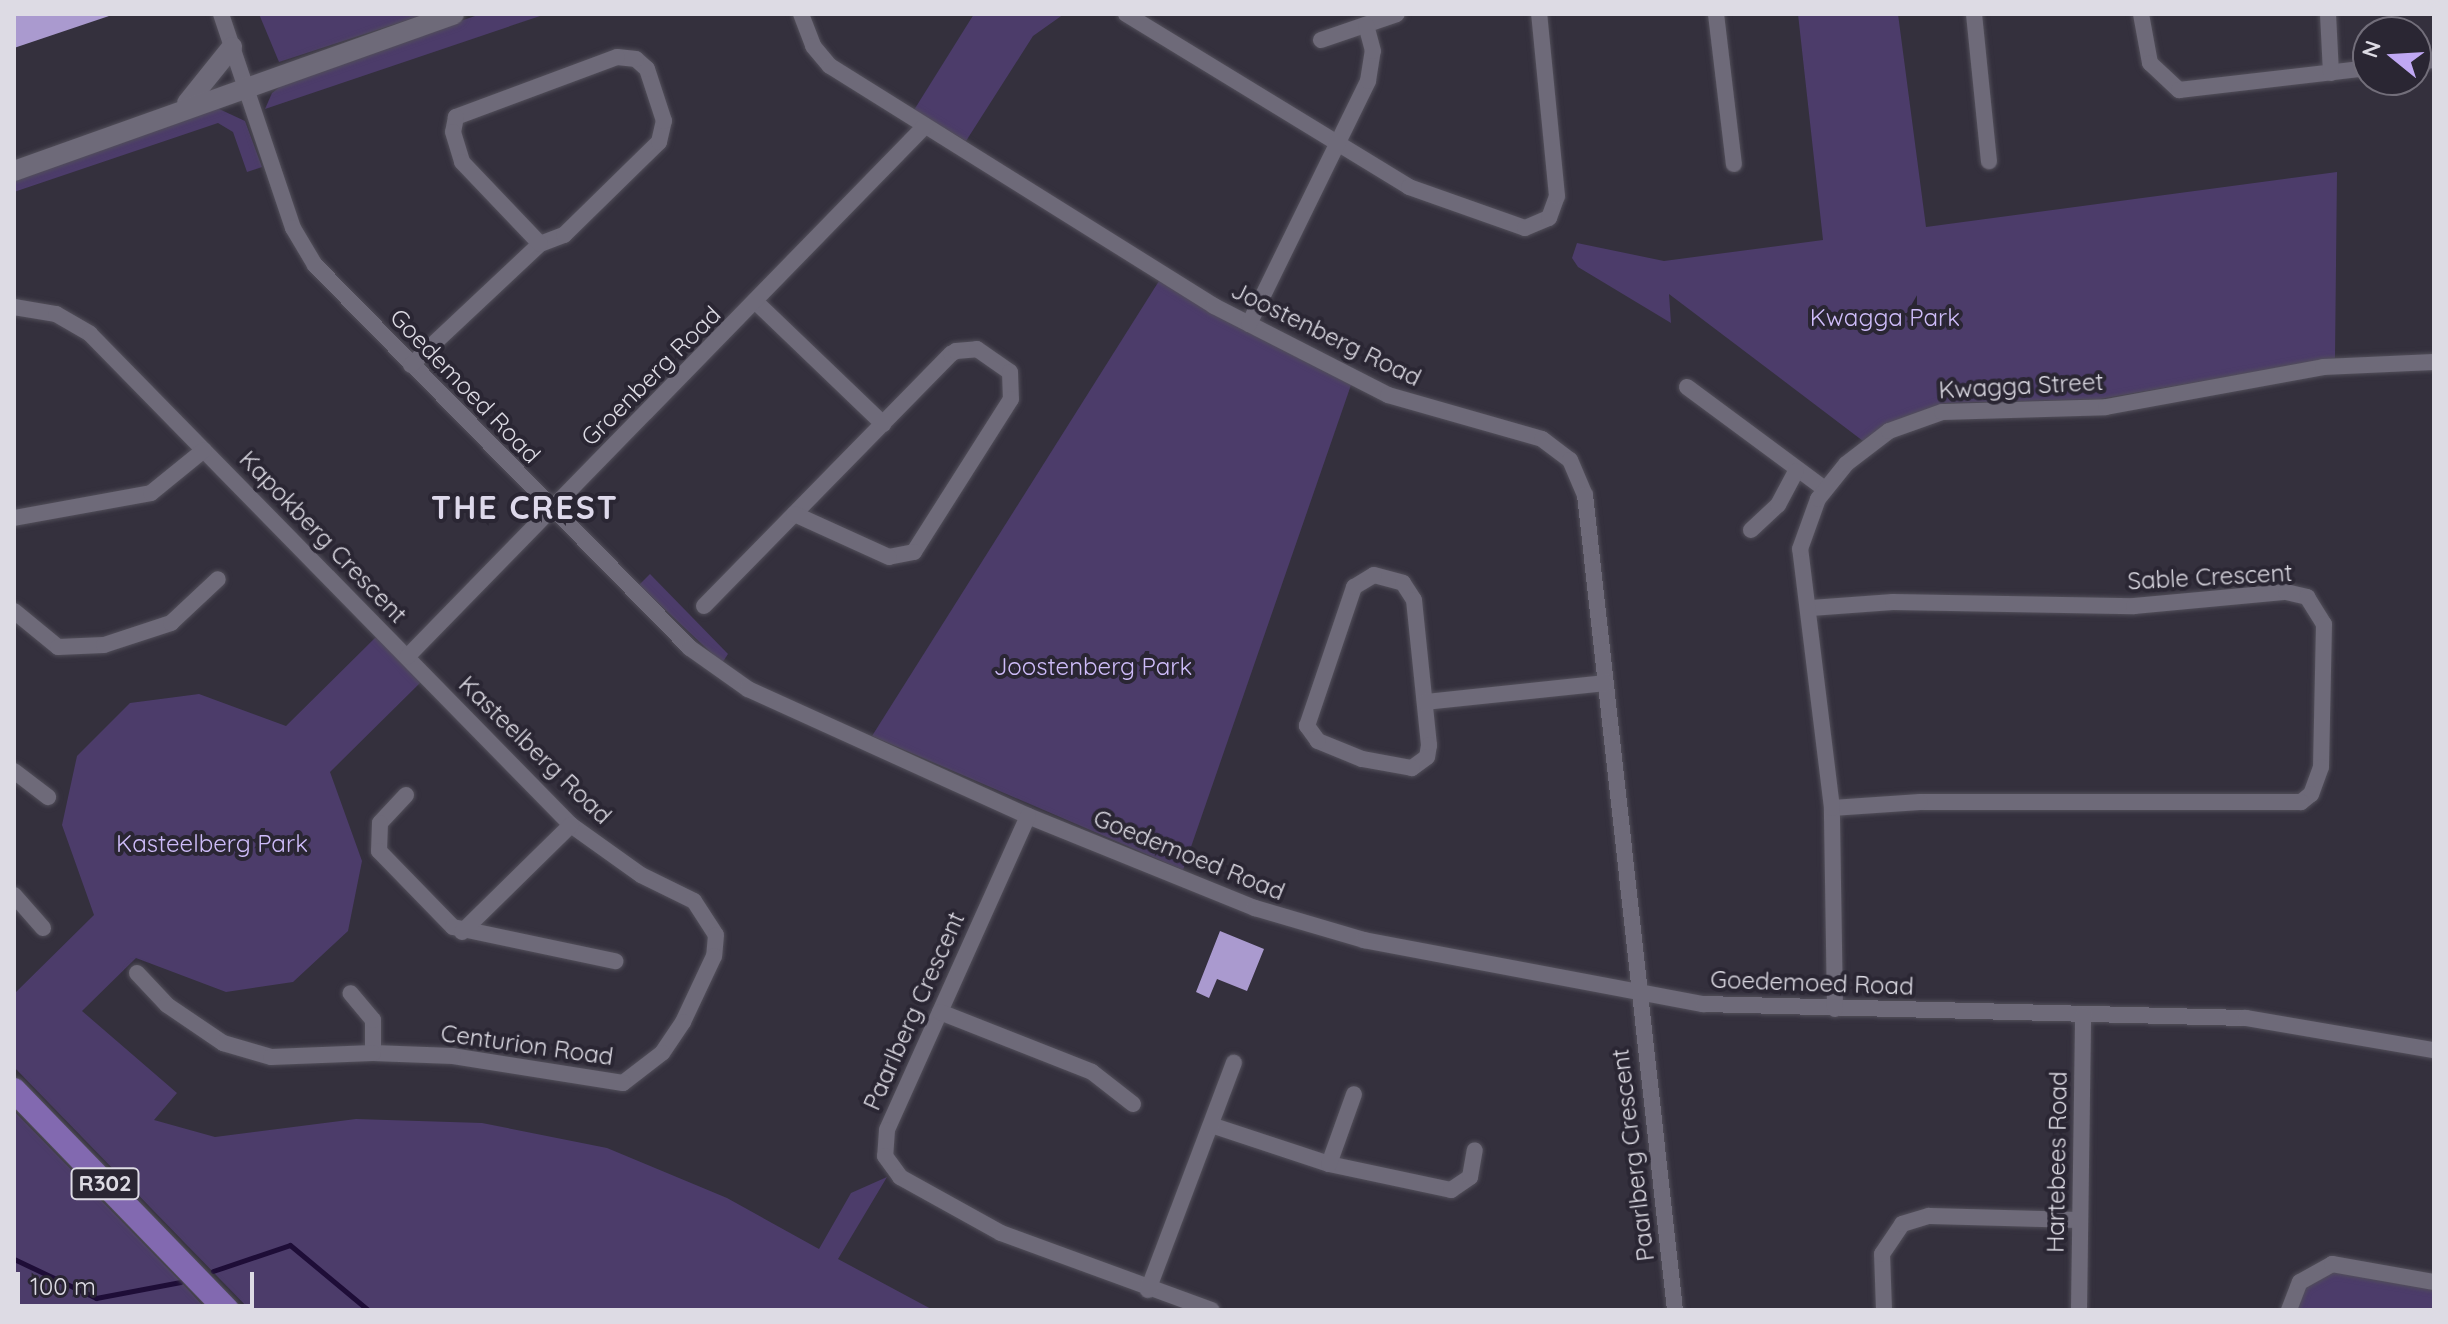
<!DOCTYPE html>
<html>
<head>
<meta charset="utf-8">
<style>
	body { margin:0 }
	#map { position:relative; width:2448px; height:1324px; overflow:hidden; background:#34303d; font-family:Quicksand,sans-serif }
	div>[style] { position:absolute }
	.green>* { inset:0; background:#4c3c6a }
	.stream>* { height:5px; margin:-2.5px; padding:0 2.5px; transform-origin:2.5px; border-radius:2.5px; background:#1e0d37 }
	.building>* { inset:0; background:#aa9acf }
	.roads { filter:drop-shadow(0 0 2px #524f5a) drop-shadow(0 0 2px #524f5a) }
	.minor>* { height:16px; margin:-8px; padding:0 8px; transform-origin:8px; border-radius:8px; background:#6e6a79 }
	.tertiary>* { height:20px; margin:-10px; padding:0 10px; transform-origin:10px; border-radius:10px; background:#6e6a79 }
	.primary>* { height:24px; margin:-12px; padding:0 12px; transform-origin:12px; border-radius:12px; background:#8269b0 }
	span { translate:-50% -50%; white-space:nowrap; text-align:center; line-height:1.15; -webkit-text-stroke:8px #2a2633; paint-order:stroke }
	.shield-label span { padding:2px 6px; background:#2a2633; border:2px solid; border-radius:6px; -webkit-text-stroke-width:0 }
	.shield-label { font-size:22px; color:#dddbe4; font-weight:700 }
	.park-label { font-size:24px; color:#cebcf9 }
	.street-label { font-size:24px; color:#dddbe4 }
	.district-label { font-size:32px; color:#ded9eb; font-weight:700; letter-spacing:2px }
	.frame { position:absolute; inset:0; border:16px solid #dddbe4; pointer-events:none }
	.north { position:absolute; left:2352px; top:16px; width:80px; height:80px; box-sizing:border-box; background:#2a2633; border:2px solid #726e7a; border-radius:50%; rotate:288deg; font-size:22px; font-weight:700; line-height:32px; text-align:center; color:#dddbe4 }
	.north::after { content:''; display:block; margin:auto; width:28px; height:36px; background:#c0a8f4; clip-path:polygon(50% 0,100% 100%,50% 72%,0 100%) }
	.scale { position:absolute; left:16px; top:1272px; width:238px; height:36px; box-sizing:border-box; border:4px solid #dddbe4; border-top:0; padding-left:10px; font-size:24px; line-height:28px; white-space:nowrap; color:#dddbe4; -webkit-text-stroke:6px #2a2633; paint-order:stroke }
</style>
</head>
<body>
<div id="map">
	<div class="green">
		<i style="clip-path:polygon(259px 14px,426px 14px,279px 62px)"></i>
		<i style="clip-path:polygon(481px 14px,546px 14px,265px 109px,272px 93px,291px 78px)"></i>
		<i style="clip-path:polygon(974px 14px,1064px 14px,1033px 36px,966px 141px,914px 110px)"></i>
		<i style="clip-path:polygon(1798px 14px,1898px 14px,1926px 227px,2337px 172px,2335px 358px,2100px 399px,1945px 403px,1899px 419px,1863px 441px,1669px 294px,1671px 323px,1578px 267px,1572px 258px,1577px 243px,1664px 261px,1823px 240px)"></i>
		<i style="clip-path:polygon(217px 108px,245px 121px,262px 167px,247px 172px,233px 132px,218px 123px,14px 192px,14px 178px)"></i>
		<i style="clip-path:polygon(1159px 281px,1351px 385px,1183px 870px,872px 736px)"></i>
		<i style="clip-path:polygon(650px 574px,728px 654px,722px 663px,639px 585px)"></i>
		<i style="clip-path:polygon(377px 636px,421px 682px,330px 772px,362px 861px,348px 931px,293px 982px,226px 992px,136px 958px,82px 1011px,177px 1093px,154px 1120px,215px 1137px,356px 1119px,482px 1123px,607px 1148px,727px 1198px,819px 1249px,851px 1193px,887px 1177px,838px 1259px,933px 1310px,250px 1310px,14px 1067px,14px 994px,94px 915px,62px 825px,77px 756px,130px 703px,199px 694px,286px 726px)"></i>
		<i style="clip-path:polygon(14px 1111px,181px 1282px,207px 1310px,14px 1310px)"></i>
		<i style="clip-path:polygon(2343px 1271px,2434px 1290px,2434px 1310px,2297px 1310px,2306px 1285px,2326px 1272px)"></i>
	</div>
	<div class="stream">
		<i style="left:14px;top:1259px;width:91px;rotate:25.4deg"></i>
		<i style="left:96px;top:1298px;width:86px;rotate:-10.7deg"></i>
		<i style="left:213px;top:1271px;width:81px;rotate:-18.7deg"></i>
		<i style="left:290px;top:1245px;width:102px;rotate:39.8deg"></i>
	</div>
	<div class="building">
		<i style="clip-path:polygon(14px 14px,109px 14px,109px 16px,14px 48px)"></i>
		<i style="clip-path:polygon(1220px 931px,1264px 949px,1247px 991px,1217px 979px,1209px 998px,1196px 992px)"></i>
	</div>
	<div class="roads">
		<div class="minor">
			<i style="left:221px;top:14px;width:226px;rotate:71.4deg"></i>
			<i style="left:293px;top:228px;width:43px;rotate:59.3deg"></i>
			<i style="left:315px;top:265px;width:536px;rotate:45.6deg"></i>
			<i style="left:690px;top:648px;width:71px;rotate:35.3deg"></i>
			<i style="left:748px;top:689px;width:307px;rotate:24.4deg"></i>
			<i style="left:1028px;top:816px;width:245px;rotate:22.1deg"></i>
			<i style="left:1255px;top:908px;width:114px;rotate:16.4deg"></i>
			<i style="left:1364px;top:940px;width:345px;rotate:10.7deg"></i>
			<i style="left:1703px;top:1004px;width:543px;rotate:1.48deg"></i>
			<i style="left:2246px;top:1018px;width:191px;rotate:9.7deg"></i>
			<i style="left:801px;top:14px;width:34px;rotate:69deg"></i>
			<i style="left:813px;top:46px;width:26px;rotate:50deg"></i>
			<i style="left:830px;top:66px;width:453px;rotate:32deg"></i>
			<i style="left:1214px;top:306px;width:195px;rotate:27.1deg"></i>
			<i style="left:1388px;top:395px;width:160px;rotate:15.9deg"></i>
			<i style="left:1542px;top:439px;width:35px;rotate:37deg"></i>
			<i style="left:1570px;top:460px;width:38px;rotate:67deg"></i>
			<i style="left:1585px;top:495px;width:820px;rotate:83.7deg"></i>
			<i style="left:1126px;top:14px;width:332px;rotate:31.4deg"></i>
			<i style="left:1409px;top:187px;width:123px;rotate:19.5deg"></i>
			<i style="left:1525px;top:228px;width:26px;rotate:-23deg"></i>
			<i style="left:1549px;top:218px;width:23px;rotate:-70deg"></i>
			<i style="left:1557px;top:196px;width:183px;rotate:-95.6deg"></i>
			<i style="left:1716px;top:14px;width:151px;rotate:83.2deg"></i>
			<i style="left:1974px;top:14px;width:148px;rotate:84.2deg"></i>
			<i style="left:2141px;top:14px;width:50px;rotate:79.6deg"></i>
			<i style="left:2150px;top:63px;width:40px;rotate:43deg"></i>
			<i style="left:2179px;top:90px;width:190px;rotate:-6.6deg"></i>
			<i style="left:2328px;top:14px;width:59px;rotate:87.1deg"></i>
			<i style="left:1321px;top:40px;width:80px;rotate:-18.9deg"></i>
			<i style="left:2416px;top:62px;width:18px;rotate:-6deg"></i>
			<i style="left:757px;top:303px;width:175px;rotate:43.8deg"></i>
			<i style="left:14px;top:307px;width:43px;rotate:9.5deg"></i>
			<i style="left:56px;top:314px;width:39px;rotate:30deg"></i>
			<i style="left:90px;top:334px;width:687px;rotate:45.59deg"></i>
			<i style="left:571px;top:825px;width:86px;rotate:35.5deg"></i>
			<i style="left:641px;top:875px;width:59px;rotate:26.1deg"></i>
			<i style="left:694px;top:901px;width:40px;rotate:57.1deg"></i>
			<i style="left:716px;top:935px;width:21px;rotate:95deg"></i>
			<i style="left:714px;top:956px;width:73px;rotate:115.2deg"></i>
			<i style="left:683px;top:1022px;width:37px;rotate:124deg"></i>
			<i style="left:662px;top:1053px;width:49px;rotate:142.4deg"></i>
			<i style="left:623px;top:1083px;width:172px;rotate:-171deg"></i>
			<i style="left:453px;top:1056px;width:80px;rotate:-177.9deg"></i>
			<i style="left:373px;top:1053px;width:33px;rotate:-90deg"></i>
			<i style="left:373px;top:1020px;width:35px;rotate:-130deg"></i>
			<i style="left:1249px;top:324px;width:271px;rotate:-63.9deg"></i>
			<i style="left:1368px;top:81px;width:30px;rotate:-81deg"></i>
			<i style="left:1373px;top:51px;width:27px;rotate:-105deg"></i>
			<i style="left:411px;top:365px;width:177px;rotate:-43.2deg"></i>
			<i style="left:540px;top:244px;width:26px;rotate:-21deg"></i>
			<i style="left:564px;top:235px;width:133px;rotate:-44.4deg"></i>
			<i style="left:659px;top:142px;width:22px;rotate:-77deg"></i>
			<i style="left:664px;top:121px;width:55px;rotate:-108.1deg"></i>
			<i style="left:647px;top:69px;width:15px;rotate:-138deg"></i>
			<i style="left:636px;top:59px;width:19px;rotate:-174deg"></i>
			<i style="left:617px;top:57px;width:172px;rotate:159.6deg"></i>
			<i style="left:456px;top:117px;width:15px;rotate:101deg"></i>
			<i style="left:453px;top:132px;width:31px;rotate:73deg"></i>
			<i style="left:462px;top:162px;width:113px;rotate:46.4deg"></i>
			<i style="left:1687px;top:387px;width:172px;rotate:36.5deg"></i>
			<i style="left:14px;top:518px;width:139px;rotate:-10.3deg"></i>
			<i style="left:151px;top:493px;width:68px;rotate:-39.1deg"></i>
			<i style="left:1751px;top:530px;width:37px;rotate:-43deg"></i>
			<i style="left:1778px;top:505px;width:38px;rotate:-62deg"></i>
			<i style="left:1374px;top:575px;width:30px;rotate:15deg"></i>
			<i style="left:1403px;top:583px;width:20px;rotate:57deg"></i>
			<i style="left:1414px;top:600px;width:146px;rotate:84.1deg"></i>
			<i style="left:1429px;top:745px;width:12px;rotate:99deg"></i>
			<i style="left:1427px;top:757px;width:19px;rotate:144deg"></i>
			<i style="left:1412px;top:768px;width:51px;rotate:-169.8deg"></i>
			<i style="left:1362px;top:759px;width:48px;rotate:-157.8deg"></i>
			<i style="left:1318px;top:741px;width:19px;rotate:-126deg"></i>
			<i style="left:1307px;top:726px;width:147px;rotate:-71.3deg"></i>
			<i style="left:1354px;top:587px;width:23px;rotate:-31deg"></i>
			<i style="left:704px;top:606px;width:353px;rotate:-45.6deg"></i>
			<i style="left:951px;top:354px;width:6px;rotate:-31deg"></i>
			<i style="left:956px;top:351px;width:21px;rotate:-5deg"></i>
			<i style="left:977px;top:349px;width:40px;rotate:34.9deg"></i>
			<i style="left:1010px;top:372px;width:27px;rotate:88deg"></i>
			<i style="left:1011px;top:399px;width:181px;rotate:122.4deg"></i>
			<i style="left:914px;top:552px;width:25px;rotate:169deg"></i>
			<i style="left:889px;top:557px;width:104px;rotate:-155.6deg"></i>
			<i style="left:1811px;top:608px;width:82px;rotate:-4.2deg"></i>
			<i style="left:1893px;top:602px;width:241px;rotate:1deg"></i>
			<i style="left:2134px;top:606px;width:153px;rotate:-5.3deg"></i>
			<i style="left:2286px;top:592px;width:22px;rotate:13deg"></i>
			<i style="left:2307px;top:597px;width:32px;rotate:58deg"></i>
			<i style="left:2324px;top:624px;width:143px;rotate:91.2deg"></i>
			<i style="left:2321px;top:767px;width:29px;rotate:110deg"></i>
			<i style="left:2311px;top:794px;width:13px;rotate:141deg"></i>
			<i style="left:2301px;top:802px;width:381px;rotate:180deg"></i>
			<i style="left:1920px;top:802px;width:88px;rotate:176.1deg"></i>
			<i style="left:14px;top:611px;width:57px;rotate:39.3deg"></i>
			<i style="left:58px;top:647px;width:46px;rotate:-2.5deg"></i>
			<i style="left:104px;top:645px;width:71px;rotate:-18.2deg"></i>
			<i style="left:171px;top:623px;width:64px;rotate:-43.1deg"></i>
			<i style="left:407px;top:657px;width:742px;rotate:-45.71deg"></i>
			<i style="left:1425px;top:702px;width:181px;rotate:-6deg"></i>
			<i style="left:14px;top:771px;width:43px;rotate:37.4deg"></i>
			<i style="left:406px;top:795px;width:38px;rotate:133deg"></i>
			<i style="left:380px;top:823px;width:28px;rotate:92deg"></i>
			<i style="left:379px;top:851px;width:106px;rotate:45.8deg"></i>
			<i style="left:453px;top:927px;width:166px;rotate:11.9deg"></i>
			<i style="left:1028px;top:816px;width:344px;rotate:114.2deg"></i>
			<i style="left:887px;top:1130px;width:26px;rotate:94deg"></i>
			<i style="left:885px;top:1156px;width:26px;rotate:54deg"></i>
			<i style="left:900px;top:1177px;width:115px;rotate:29deg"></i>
			<i style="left:1001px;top:1233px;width:224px;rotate:20.1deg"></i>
			<i style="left:14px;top:895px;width:44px;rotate:48.7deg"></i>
			<i style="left:462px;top:932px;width:153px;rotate:-44.5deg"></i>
			<i style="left:137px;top:973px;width:44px;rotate:46.8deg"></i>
			<i style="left:167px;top:1005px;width:68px;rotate:34.2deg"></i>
			<i style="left:223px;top:1043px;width:50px;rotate:16.3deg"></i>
			<i style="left:271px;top:1057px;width:102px;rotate:-2.2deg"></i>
			<i style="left:1835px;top:1009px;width:201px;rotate:-90.9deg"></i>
			<i style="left:1832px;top:808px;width:261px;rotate:-97deg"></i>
			<i style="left:1800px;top:549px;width:53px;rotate:-70.2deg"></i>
			<i style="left:1818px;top:499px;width:45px;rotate:-51.3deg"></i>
			<i style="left:1846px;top:464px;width:54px;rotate:-37.5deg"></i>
			<i style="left:1889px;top:431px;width:56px;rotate:-19.7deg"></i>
			<i style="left:1942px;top:412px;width:164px;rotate:-1.7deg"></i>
			<i style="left:2106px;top:407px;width:221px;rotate:-10.4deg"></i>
			<i style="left:2323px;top:367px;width:111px;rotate:-2.6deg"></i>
			<i style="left:940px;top:1012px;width:163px;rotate:21.5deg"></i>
			<i style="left:1092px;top:1072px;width:52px;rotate:38deg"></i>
			<i style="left:1211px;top:1125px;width:124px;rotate:18.3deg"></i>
			<i style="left:1329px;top:1164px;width:125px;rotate:12deg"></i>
			<i style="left:1451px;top:1190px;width:23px;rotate:-34deg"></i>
			<i style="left:1470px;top:1177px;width:27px;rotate:-80deg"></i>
			<i style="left:1329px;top:1164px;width:74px;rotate:-70.3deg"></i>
			<i style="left:1148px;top:1290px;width:243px;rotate:-69.3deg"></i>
			<i style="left:1884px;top:1310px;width:56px;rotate:-92deg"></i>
			<i style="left:1882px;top:1254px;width:36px;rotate:-56deg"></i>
			<i style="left:1902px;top:1224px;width:28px;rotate:-17deg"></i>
			<i style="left:1929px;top:1216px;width:151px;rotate:1.5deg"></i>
			<i style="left:2079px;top:1310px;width:295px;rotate:-89.2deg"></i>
			<i style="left:2289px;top:1310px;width:30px;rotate:-69deg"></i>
			<i style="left:2300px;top:1282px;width:37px;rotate:-29deg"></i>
			<i style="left:2332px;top:1264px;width:104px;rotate:10deg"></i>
		</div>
		<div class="tertiary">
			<i style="left:187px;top:103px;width:72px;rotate:-51.2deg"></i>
			<i style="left:14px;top:171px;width:467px;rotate:-19.6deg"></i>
		</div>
		<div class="primary">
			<i style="left:14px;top:1090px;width:306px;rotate:45.9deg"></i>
		</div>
	</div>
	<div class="shield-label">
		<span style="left:105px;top:1184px">R302</span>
	</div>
	<div class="park-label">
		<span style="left:1885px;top:318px">Kwagga Park</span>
		<span style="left:1093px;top:667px">Joostenberg Park</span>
		<span style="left:212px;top:844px">Kasteelberg Park</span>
	</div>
	<div class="street-label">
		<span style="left:1326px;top:334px;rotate:26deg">Joostenberg Road</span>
		<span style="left:651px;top:376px;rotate:-45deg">Groenberg Road</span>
		<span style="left:465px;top:386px;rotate:46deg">Goedemoed Road</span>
		<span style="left:2021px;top:386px;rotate:-3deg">Kwagga Street</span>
		<span style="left:323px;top:537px;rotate:46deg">Kapokberg Crescent</span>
		<span style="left:2210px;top:577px;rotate:-3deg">Sable Crescent</span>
		<span style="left:535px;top:750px;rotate:44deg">Kasteelberg Road</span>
		<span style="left:1189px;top:855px;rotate:22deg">Goedemoed Road</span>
		<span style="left:1812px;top:983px;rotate:2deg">Goedemoed Road</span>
		<span style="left:914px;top:1011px;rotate:-66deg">Paarlberg Crescent</span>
		<span style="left:527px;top:1045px;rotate:8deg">Centurion Road</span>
		<span style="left:1633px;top:1155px;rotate:-97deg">Paarlberg Crescent</span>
		<span style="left:2057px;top:1162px;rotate:-89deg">Hartebees Road</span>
	</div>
	<div class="district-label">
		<span style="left:525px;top:507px">THE CREST</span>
	</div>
	<div class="frame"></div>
	<div class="north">N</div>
	<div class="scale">100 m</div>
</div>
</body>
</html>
